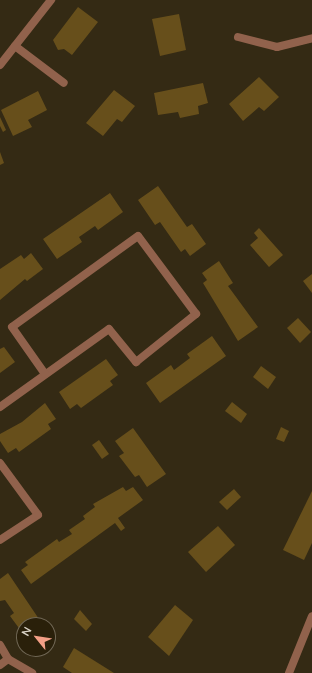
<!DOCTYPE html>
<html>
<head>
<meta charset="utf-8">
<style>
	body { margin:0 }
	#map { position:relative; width:312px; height:673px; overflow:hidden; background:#342a14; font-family:Mulish,sans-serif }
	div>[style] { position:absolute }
	.building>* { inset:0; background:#674f1b }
	.lane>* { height:8px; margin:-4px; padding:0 4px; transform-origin:4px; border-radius:4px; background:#91624c }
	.street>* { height:8px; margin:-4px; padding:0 4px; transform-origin:4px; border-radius:4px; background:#91624c }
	span { translate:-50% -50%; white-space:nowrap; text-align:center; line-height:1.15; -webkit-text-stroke:3px #2a200a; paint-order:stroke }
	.north { position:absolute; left:16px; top:617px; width:40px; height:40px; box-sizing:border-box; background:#2a200a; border:1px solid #716856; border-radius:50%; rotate:300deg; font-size:11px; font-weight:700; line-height:16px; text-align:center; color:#dcd5c9 }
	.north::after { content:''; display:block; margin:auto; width:14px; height:18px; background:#f39f86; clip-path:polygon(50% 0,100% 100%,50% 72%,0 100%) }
</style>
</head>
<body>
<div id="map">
	<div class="building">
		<i style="clip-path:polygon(78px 7px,98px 22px,72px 55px,64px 49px,58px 50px,53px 40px)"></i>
		<i style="clip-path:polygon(179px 14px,186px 50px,160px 56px,152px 19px)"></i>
		<i style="clip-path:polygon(259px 77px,279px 97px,264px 111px,259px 107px,243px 121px,229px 104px)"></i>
		<i style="clip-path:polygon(203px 83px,208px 103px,198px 106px,199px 114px,180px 118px,178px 112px,158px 115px,154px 93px)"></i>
		<i style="clip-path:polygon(114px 90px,135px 106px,122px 122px,117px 119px,103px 136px,86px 123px)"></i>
		<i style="clip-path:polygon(38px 91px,47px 110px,28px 120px,32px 127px,13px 136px,1px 110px)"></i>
		<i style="clip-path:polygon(0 117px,6px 130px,3px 132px,0 126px)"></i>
		<i style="clip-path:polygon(0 152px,4px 163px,0 165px)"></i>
		<i style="clip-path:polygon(158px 186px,187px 227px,192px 224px,206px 244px,190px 256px,185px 249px,181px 252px,160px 222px,155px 225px,138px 200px)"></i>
		<i style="clip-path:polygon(110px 193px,123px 212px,98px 230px,95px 226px,79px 237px,82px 242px,57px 259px,43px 239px)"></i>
		<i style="clip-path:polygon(259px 228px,283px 255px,269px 267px,250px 245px,258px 238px,254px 233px)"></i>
		<i style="clip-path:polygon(31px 253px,43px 269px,27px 281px,25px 279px,0 300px,0 269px,21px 255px,24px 259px)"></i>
		<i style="clip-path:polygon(219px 261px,233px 283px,228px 286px,258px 327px,238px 341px,203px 283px,207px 280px,202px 273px)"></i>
		<i style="clip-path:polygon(312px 274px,312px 293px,303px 281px)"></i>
		<i style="clip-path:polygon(298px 318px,311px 332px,300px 343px,287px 328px)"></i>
		<i style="clip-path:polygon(212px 336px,226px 356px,160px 403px,146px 383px,171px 365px,174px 370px,190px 358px,187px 354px)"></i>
		<i style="clip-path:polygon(4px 347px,15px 362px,0 373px,0 349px)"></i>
		<i style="clip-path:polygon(106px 359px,118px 375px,110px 381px,113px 385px,81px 408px,77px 404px,70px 409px,59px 392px)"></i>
		<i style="clip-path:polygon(261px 366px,276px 377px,268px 389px,253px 377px)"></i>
		<i style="clip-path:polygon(232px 402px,247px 414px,241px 423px,225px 411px)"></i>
		<i style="clip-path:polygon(45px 403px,56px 419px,48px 424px,51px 429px,19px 452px,16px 448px,8px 453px,0 441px,0 434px,22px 422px)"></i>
		<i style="clip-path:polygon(281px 427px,289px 431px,284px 442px,276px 439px)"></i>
		<i style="clip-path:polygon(133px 428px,166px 474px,147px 487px,139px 475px,135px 477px,119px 456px,124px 453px,115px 441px)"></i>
		<i style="clip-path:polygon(99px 440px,109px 454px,102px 459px,92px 445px)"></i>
		<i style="clip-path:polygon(123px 487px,126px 491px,133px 487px,143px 500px,118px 518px,125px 528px,121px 531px,115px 523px,31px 584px,21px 570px,28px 565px,25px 562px,57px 539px,59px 542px,72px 534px,69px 530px,85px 519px,83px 516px,95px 507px,93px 504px)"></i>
		<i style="clip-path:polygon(234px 489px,241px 497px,227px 510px,219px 502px)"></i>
		<i style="clip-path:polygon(312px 491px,312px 543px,304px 560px,283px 550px)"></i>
		<i style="clip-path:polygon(218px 526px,235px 545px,206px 572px,188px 552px)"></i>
		<i style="clip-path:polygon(8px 573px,43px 625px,24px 625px,24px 635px,10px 616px,14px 613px,5px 600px,0 601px,0 579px)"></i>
		<i style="clip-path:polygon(175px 605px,193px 620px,169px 656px,148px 637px)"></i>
		<i style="clip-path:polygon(80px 610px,92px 624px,86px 631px,74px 619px)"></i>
		<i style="clip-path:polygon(48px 632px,55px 643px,48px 648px)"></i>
		<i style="clip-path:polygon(74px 648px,114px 673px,72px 673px,63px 667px)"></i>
	</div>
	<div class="lane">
		<i style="left:15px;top:46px;width:61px;rotate:37.1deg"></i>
	</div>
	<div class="street">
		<i style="left:238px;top:37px;width:40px;rotate:14.4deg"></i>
		<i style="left:277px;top:47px;width:36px;rotate:-14deg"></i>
		<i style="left:0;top:65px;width:83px;rotate:-51.9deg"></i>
		<i style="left:0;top:407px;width:134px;rotate:-35.6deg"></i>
		<i style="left:109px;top:329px;width:43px;rotate:50.7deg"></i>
		<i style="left:136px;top:362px;width:77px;rotate:-38.7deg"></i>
		<i style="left:196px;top:314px;width:97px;rotate:-126.6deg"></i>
		<i style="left:138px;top:236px;width:155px;rotate:144.2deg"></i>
		<i style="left:12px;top:327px;width:57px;rotate:54.9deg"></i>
		<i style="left:0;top:463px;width:64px;rotate:53.8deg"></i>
		<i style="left:38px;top:515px;width:45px;rotate:146.7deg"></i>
		<i style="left:0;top:645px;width:16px;rotate:60deg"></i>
		<i style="left:8px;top:659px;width:28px;rotate:30deg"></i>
		<i style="left:0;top:665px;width:10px;rotate:-37deg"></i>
		<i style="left:289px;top:673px;width:61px;rotate:-68deg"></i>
	</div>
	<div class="north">N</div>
</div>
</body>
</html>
